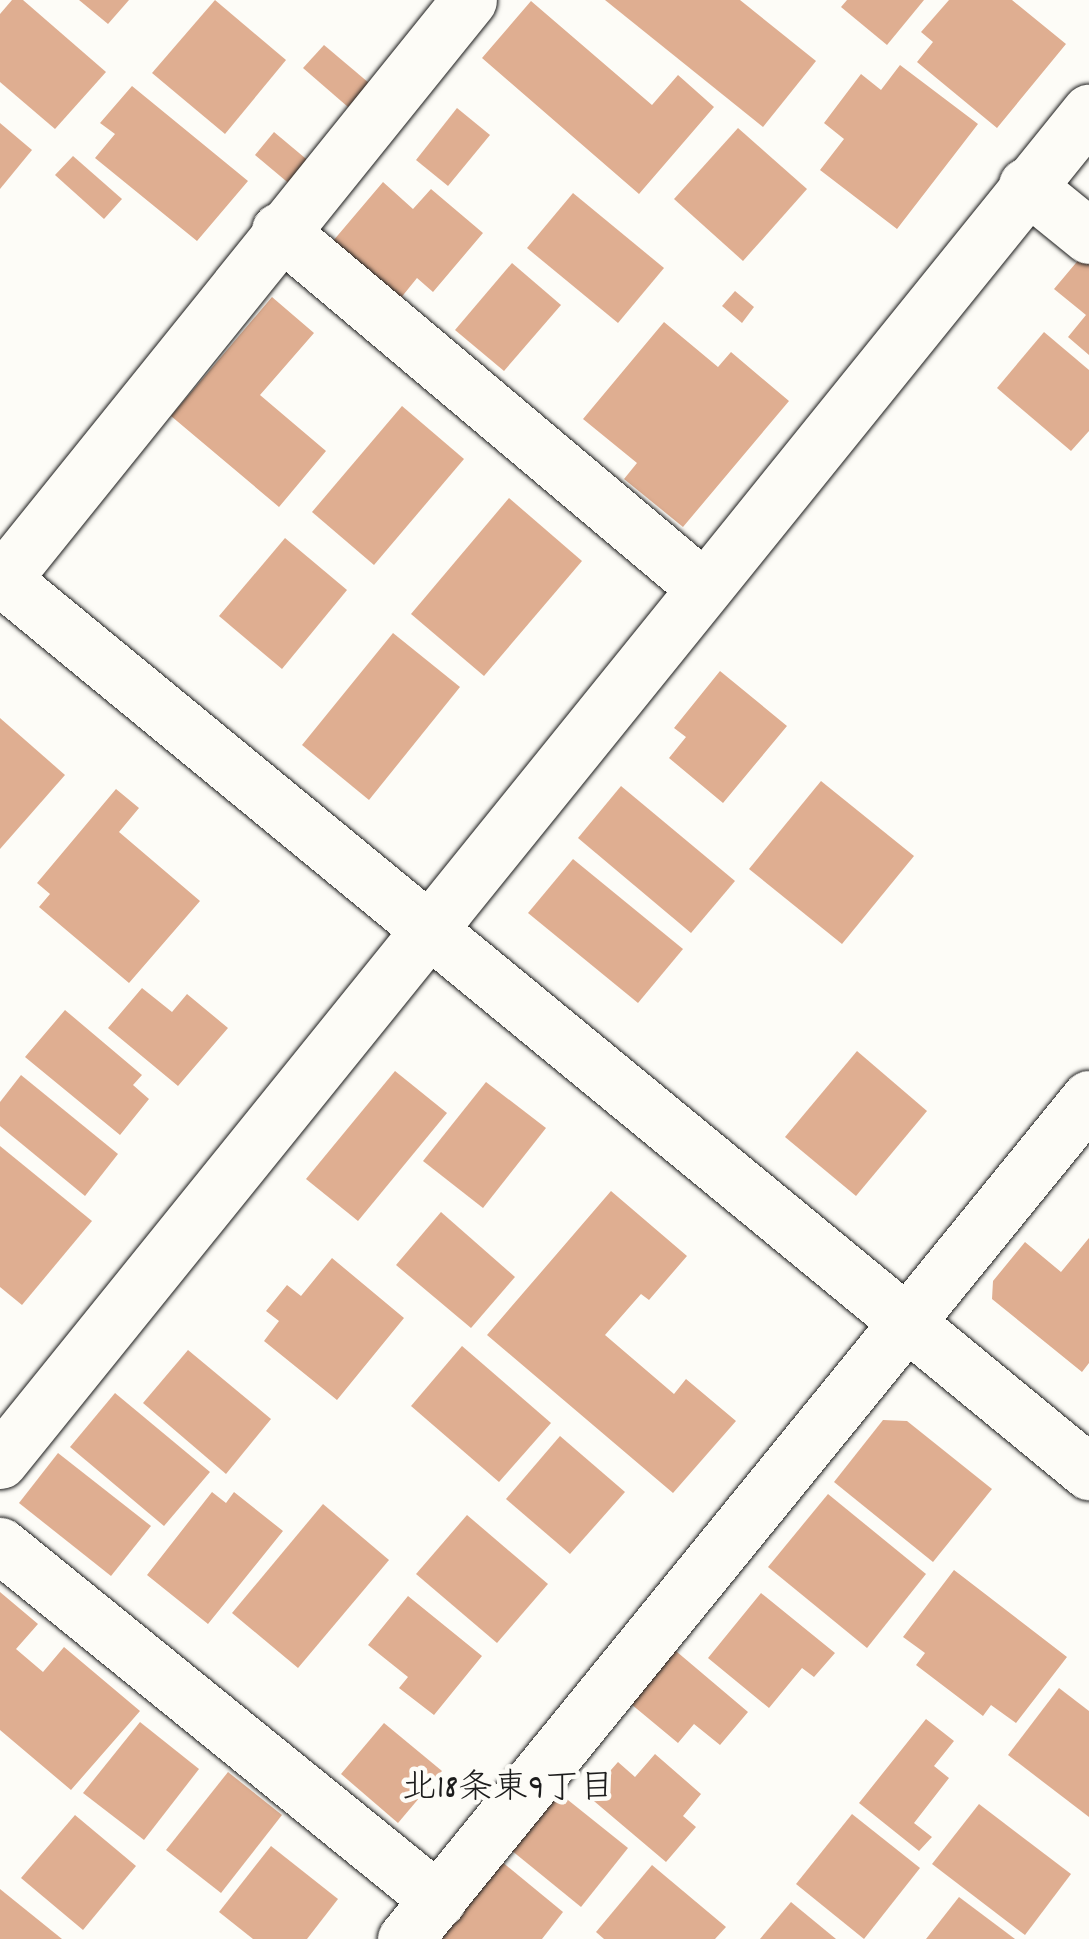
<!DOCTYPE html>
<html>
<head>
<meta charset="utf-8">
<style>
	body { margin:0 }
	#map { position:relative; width:1089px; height:1939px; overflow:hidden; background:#fdfcf7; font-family:Dekko,"Klee One",sans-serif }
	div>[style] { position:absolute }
	.building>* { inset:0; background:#dfae91 }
	.roads { filter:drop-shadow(0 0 2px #1c1c1c) drop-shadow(0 0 2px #1c1c1c) }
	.minor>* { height:55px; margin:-27.5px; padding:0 27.5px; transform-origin:27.5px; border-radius:27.5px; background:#fdfcf7 }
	span { translate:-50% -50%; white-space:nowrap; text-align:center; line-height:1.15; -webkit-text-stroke:9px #fdfcf7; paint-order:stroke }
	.neighbourhood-label { font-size:35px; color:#1c1c1c }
</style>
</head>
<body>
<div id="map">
	<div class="building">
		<i style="clip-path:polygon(12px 0,23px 0,106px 72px,55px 129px,0 82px,0 14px)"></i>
		<i style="clip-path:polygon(79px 0,129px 0,108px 24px)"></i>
		<i style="clip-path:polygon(215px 0,286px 60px,225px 134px,152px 73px)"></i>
		<i style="clip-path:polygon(605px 0,740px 0,816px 61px,763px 127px)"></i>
		<i style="clip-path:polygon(847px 0,924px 0,887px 45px,841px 7px)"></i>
		<i style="clip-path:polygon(949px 0,1012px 0,1066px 44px,997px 128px,917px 62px,933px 42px,921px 32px)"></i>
		<i style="clip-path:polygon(531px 1px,652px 105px,678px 75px,714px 107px,639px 194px,482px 58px)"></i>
		<i style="clip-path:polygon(324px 45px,369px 83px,348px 107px,303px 68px)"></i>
		<i style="clip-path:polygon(900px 65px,978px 124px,897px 229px,820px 170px,844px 139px,824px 123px,861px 74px,881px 90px)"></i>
		<i style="clip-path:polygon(132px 86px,248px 181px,197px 241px,95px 158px,115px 134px,100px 123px)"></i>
		<i style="clip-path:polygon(457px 108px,490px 135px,448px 186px,416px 160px)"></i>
		<i style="clip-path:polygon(0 123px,32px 150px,0 189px)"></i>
		<i style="clip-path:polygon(738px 128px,807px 189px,743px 261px,674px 199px)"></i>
		<i style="clip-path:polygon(274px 132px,311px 163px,292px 186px,255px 155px)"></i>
		<i style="clip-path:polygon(73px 156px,122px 199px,104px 219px,55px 175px)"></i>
		<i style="clip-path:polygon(383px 182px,413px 209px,431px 189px,483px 233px,433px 292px,417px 278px,400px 299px,333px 241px)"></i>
		<i style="clip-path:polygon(573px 193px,664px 268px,618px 323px,527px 248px)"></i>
		<i style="clip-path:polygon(1086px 251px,1089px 254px,1089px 355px,1068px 337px,1086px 315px,1054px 289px)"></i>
		<i style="clip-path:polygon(512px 263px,561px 305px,504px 371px,455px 330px)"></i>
		<i style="clip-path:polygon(735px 291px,754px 307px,742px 323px,722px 306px)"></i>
		<i style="clip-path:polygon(272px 297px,314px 333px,260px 395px,326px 451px,279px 507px,171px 416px)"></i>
		<i style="clip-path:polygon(664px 322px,718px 367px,731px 352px,789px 401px,683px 527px,624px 479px,637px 463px,583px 419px)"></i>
		<i style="clip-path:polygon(1044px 332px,1089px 370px,1089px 431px,1071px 451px,997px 388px)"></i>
		<i style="clip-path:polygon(402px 406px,464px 459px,374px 565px,312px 512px)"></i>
		<i style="clip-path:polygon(509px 498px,582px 561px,484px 676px,411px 614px)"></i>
		<i style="clip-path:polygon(285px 538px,347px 590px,282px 669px,219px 616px)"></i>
		<i style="clip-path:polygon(393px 633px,460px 687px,369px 800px,302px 745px)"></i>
		<i style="clip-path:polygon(720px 671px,787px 726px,723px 803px,669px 758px,686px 737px,674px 728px)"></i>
		<i style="clip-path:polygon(0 718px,65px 775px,0 849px)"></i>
		<i style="clip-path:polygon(821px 781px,914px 856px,842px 944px,749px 869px)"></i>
		<i style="clip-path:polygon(621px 786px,735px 881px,691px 933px,578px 838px)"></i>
		<i style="clip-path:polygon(116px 789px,139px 808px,119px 832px,200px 901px,129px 983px,39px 907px,50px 894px,37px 883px)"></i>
		<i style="clip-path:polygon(573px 859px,683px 949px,638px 1003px,528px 913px)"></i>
		<i style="clip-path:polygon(142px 988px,172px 1012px,187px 994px,228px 1028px,178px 1086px,108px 1028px)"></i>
		<i style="clip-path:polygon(65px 1010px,142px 1075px,133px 1085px,149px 1099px,120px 1135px,25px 1057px)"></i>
		<i style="clip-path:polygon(857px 1051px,927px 1111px,856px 1196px,785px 1137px)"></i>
		<i style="clip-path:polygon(395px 1071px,447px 1113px,358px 1221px,306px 1179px)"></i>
		<i style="clip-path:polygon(21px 1075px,118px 1154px,85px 1196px,0 1126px,0 1102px)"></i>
		<i style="clip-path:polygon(486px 1082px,546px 1128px,483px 1208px,423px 1161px)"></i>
		<i style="clip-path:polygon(0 1146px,92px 1221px,22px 1305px,0 1287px)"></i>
		<i style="clip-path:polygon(611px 1191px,687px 1256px,649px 1300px,641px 1294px,605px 1335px,674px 1394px,686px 1379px,736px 1421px,673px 1493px,487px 1335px)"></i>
		<i style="clip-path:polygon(441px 1212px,515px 1277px,471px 1328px,396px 1265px)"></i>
		<i style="clip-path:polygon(1089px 1238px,1089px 1363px,1082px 1372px,992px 1299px,993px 1281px,1025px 1242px,1061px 1272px)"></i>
		<i style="clip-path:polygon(332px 1258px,404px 1318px,337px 1400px,264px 1341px,279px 1321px,266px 1311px,287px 1285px,301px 1296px)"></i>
		<i style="clip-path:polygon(462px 1346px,551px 1423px,499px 1482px,411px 1406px)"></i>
		<i style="clip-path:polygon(188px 1350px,271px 1419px,226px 1474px,143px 1403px)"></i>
		<i style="clip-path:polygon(115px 1393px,210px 1472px,164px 1526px,70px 1447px)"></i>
		<i style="clip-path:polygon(883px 1420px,907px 1421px,992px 1489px,933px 1562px,834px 1482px)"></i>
		<i style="clip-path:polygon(560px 1436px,625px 1492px,570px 1554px,506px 1499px)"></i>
		<i style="clip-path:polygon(58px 1453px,151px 1526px,111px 1576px,19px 1503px)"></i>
		<i style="clip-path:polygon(212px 1492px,226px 1503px,234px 1492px,283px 1531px,208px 1624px,147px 1575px)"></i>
		<i style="clip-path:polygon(828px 1494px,926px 1574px,867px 1648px,768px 1567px)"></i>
		<i style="clip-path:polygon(323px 1504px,389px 1560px,298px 1668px,232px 1613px)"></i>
		<i style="clip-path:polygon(467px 1515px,548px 1584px,497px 1643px,416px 1574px)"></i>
		<i style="clip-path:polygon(954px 1570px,1067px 1657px,1016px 1723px,991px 1705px,983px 1716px,916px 1665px,925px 1653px,903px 1637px)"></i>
		<i style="clip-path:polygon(0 1592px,38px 1624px,16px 1649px,43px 1672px,64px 1647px,140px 1711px,71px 1790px,0 1730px)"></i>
		<i style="clip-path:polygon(761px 1593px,835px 1653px,814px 1677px,802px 1668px,769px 1708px,708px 1658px)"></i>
		<i style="clip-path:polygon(408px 1596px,482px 1656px,434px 1715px,399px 1688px,408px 1677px,368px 1645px)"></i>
		<i style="clip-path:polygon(670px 1646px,748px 1712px,720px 1745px,694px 1724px,678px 1743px,625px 1699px)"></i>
		<i style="clip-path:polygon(1059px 1688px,1089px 1711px,1089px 1817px,1008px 1755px)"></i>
		<i style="clip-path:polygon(926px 1719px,954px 1741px,934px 1766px,949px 1778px,914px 1823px,932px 1837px,919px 1851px,859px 1803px)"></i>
		<i style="clip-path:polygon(140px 1722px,199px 1769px,144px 1840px,83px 1793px)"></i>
		<i style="clip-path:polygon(384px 1723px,442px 1771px,398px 1823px,341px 1774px)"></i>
		<i style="clip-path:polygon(655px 1754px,701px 1794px,683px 1816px,696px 1827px,666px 1862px,588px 1796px,618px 1762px,635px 1777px)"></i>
		<i style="clip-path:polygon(228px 1772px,282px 1815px,221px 1893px,166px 1850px)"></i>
		<i style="clip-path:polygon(558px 1792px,628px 1848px,581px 1907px,511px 1850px)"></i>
		<i style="clip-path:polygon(979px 1804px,1071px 1874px,1025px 1935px,932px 1864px)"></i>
		<i style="clip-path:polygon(852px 1814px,920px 1868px,864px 1939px,796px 1884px)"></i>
		<i style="clip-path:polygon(75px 1815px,136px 1866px,83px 1930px,21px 1878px)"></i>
		<i style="clip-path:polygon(271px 1846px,338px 1899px,307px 1939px,253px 1939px,219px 1912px)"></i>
		<i style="clip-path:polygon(501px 1861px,563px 1912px,542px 1939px,440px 1939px)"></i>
		<i style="clip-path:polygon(652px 1865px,726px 1927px,715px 1939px,604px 1939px,596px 1932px)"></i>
		<i style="clip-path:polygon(0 1889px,62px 1939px,0 1939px)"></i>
		<i style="clip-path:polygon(959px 1897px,1015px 1939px,926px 1939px)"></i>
		<i style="clip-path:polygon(791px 1902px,836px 1939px,760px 1939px)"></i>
	</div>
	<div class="roads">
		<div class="minor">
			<i style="left:1026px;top:185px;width:81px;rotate:39deg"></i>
			<i style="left:279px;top:230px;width:554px;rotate:40.1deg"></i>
			<i style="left:0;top:577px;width:1410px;rotate:39.42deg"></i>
			<i style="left:3px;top:579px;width:743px;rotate:-51.17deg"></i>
			<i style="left:0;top:1461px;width:1734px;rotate:-51.09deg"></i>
			<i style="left:0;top:1545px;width:564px;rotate:39.02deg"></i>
			<i style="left:405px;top:1939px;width:1084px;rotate:-50.88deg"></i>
		</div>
	</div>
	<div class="neighbourhood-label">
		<span style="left:508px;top:1790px">北18条東9丁目</span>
	</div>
</div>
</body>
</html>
